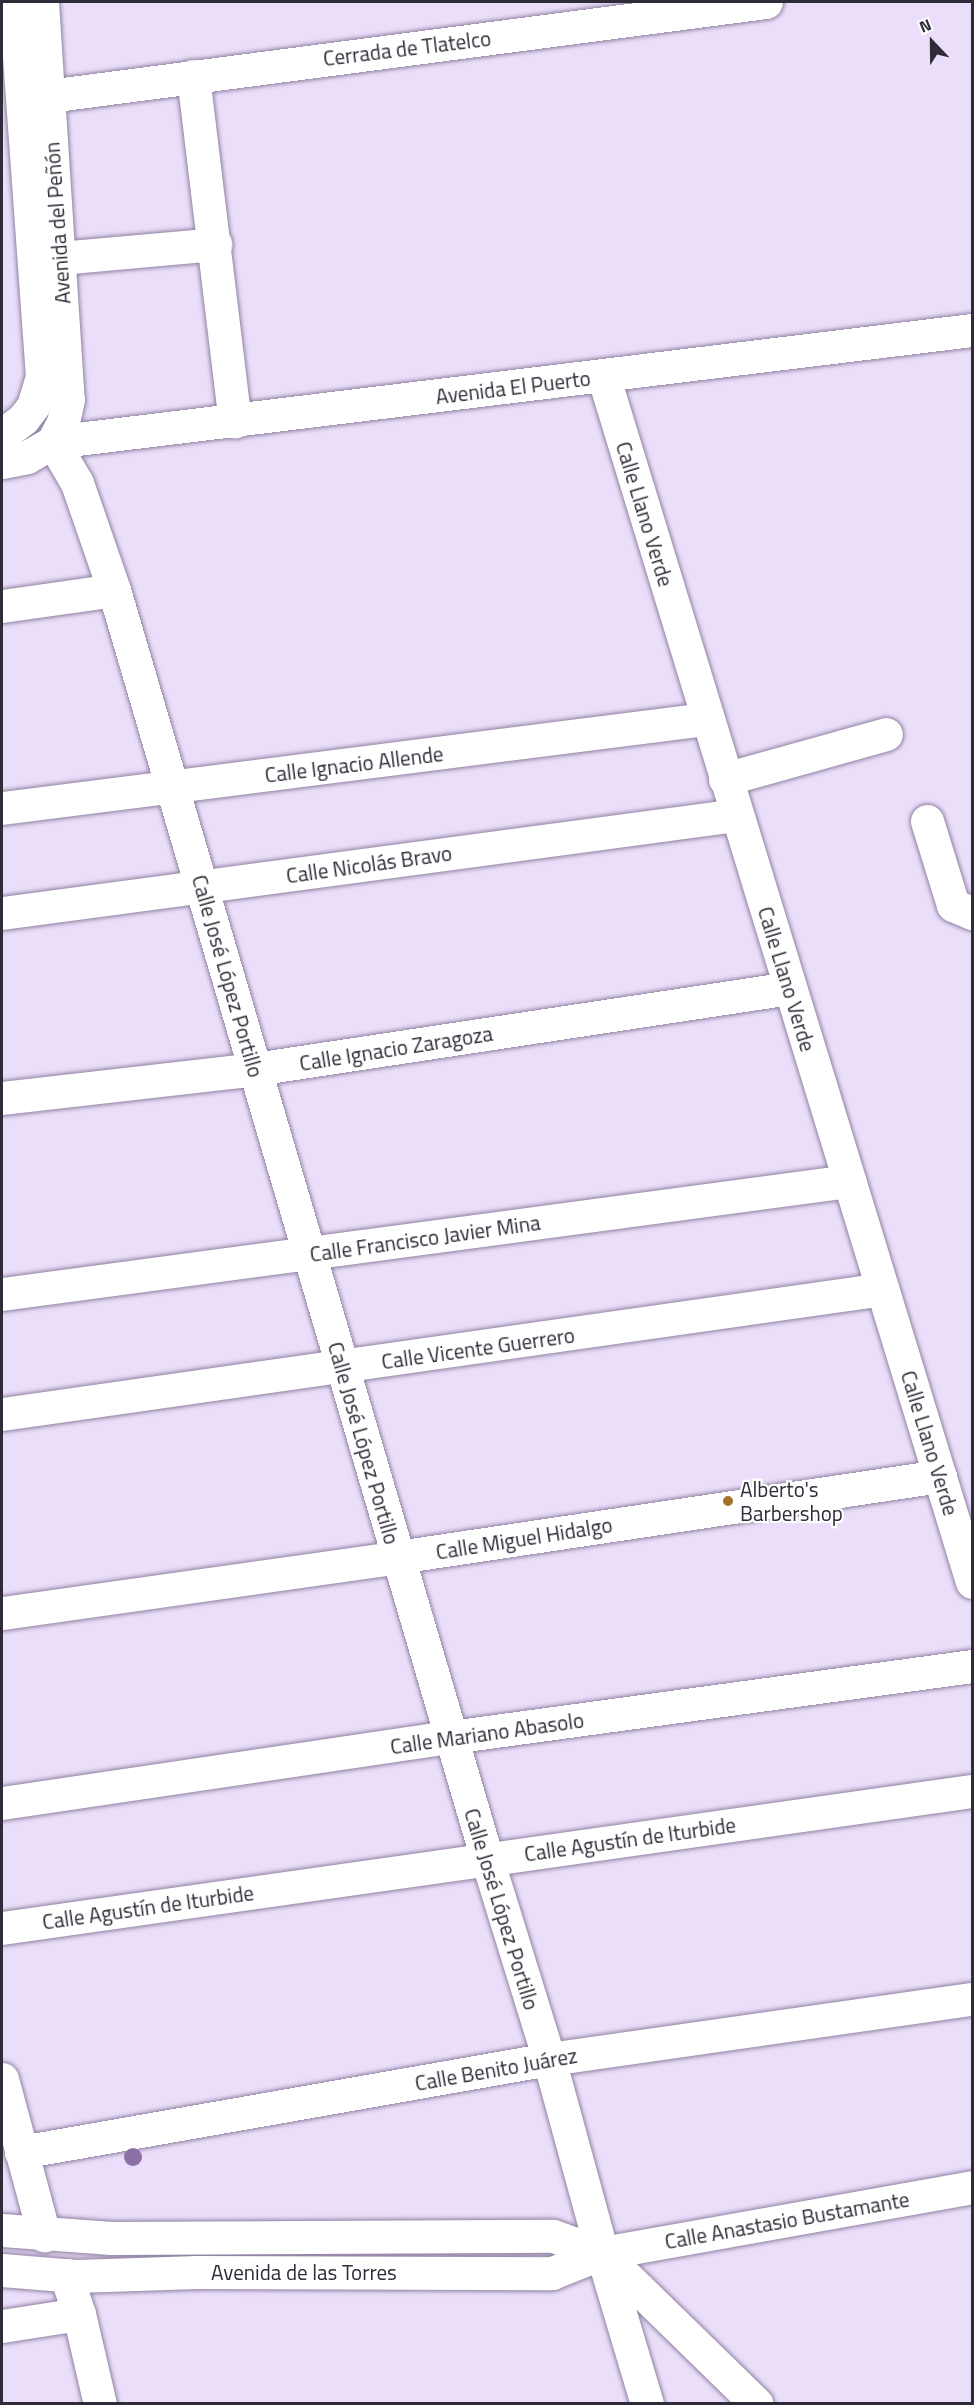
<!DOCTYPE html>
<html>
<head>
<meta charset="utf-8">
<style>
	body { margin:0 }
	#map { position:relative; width:974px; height:2405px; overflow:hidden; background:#eadefa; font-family:"Titillium Web",sans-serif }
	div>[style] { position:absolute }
	.roads { filter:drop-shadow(0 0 2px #9082a2) drop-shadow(0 0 2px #9082a2) }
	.minor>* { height:33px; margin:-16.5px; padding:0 16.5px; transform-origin:16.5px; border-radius:16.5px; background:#fff }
	.major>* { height:33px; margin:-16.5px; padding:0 16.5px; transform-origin:16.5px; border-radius:16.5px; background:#fff }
	.trees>* { width:18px; height:18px; margin:-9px; border-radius:50%; background:#8b6fa5 }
	.dots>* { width:16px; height:16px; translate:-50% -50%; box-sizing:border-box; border:3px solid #fff; border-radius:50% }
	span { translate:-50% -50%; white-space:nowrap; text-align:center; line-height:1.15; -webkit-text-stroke:4.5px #fff; paint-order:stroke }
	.street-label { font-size:21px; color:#302b38 }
	.poi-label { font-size:21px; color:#302b38 }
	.left { translate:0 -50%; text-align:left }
	.frame { position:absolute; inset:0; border:3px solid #302b38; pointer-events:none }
	.north { position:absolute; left:902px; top:12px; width:60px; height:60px; -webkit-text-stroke:4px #fff; paint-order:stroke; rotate:338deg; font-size:16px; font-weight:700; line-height:24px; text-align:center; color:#302b38 }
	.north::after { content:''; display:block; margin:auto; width:21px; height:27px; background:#302b38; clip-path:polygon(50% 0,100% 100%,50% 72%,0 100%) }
</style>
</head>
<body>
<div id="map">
	<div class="roads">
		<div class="minor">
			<i style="left:193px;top:76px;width:348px;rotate:83.1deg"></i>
			<i style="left:48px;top:96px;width:724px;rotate:-7.46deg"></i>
			<i style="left:59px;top:258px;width:157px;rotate:-5.1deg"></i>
			<i style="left:603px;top:375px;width:1262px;rotate:73deg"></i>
			<i style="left:2px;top:435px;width:26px;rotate:-37deg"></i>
			<i style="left:23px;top:419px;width:16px;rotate:-52deg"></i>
			<i style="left:33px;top:406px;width:30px;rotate:-73deg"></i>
			<i style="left:42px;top:377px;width:376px;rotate:-94.1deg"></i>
			<i style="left:2px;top:606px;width:113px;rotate:-8.1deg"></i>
			<i style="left:725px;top:779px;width:167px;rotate:-15.6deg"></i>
			<i style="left:2px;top:808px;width:710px;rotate:-7.21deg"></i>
			<i style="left:927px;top:821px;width:88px;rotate:72.8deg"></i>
			<i style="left:953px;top:905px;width:21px;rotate:23deg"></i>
			<i style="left:2px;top:913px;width:741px;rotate:-7.6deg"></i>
			<i style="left:2px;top:1098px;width:255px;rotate:-6.5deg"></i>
			<i style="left:255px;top:1069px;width:541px;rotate:-8.61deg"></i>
			<i style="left:2px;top:1294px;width:855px;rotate:-7.6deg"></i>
			<i style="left:2px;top:1414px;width:889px;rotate:-8.08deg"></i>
			<i style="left:2px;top:1613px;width:400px;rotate:-8deg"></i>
			<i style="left:398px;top:1557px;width:548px;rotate:-8.5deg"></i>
			<i style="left:2px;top:1803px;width:454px;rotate:-8.4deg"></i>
			<i style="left:451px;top:1737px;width:526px;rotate:-7.76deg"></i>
			<i style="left:2px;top:1928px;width:980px;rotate:-8.04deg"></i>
			<i style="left:2px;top:2079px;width:162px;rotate:74.9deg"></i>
			<i style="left:21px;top:2152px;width:536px;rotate:-9.99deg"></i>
			<i style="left:549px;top:2059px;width:427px;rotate:-8.1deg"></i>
			<i style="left:66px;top:2275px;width:41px;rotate:71.6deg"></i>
			<i style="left:79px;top:2314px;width:92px;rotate:76.9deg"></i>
			<i style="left:2px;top:2326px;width:78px;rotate:-8.9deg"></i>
			<i style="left:647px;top:2404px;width:158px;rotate:-106.6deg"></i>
			<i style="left:602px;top:2253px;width:376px;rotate:-10.1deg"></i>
		</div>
		<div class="major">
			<i style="left:42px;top:2px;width:398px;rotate:86.3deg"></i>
			<i style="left:68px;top:399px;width:24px;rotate:102deg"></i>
			<i style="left:63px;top:422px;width:22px;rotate:117deg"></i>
			<i style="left:53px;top:442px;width:48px;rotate:59.7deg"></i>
			<i style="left:77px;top:483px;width:113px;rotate:70.9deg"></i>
			<i style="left:114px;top:590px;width:1323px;rotate:73.62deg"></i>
			<i style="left:487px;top:1859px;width:209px;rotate:72.8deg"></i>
			<i style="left:549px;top:2059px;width:201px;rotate:74.7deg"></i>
			<i style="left:2px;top:462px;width:25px;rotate:-11deg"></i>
			<i style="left:27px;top:457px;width:30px;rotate:-30deg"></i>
			<i style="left:53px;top:442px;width:926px;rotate:-6.95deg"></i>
			<i style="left:2px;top:2230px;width:110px;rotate:4.2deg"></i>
			<i style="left:112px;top:2238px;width:441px;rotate:-0.3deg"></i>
			<i style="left:553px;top:2236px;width:52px;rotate:19.1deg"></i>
			<i style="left:602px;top:2253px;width:216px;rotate:44.3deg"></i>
			<i style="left:2px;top:2270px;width:74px;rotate:4.6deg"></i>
			<i style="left:76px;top:2276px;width:121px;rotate:-1.9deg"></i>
			<i style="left:197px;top:2272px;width:355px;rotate:0.2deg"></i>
			<i style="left:552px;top:2273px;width:54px;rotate:-21.8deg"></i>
		</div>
	</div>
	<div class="trees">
		<i style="left:133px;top:2157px"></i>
	</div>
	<div class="dots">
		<i style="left:728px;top:1501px;background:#a47128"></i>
	</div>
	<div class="street-label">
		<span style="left:407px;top:48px;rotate:-7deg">Cerrada de Tlatelco</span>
		<span style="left:57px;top:223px;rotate:-94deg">Avenida del Peñón</span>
		<span style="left:513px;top:387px;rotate:-7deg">Avenida El Puerto</span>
		<span style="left:645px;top:514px;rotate:73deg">Calle Llano Verde</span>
		<span style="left:354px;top:764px;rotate:-7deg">Calle Ignacio Allende</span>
		<span style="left:369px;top:864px;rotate:-8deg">Calle Nicolás Bravo</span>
		<span style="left:228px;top:976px;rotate:74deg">Calle José López Portillo</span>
		<span style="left:787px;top:979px;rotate:73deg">Calle Llano Verde</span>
		<span style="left:396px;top:1048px;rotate:-9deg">Calle Ignacio Zaragoza</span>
		<span style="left:425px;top:1238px;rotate:-8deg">Calle Francisco Javier Mina</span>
		<span style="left:478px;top:1348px;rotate:-8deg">Calle Vicente Guerrero</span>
		<span style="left:364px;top:1443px;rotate:74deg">Calle José López Portillo</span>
		<span style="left:930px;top:1443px;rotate:73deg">Calle Llano Verde</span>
		<span style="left:524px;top:1538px;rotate:-9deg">Calle Miguel Hidalgo</span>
		<span style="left:487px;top:1733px;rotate:-8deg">Calle Mariano Abasolo</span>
		<span style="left:630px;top:1839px;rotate:-8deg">Calle Agustín de Iturbide</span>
		<span style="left:148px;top:1907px;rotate:-8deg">Calle Agustín de Iturbide</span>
		<span style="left:502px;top:1909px;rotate:73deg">Calle José López Portillo</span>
		<span style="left:496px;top:2069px;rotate:-10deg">Calle Benito Juárez</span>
		<span style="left:787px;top:2220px;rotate:-10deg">Calle Anastasio Bustamante</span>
		<span style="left:304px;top:2272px">Avenida de las Torres</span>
	</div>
	<div class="poi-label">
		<span class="left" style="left:740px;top:1501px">Alberto's<br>Barbershop</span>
	</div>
	<div class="frame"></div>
	<div class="north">N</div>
</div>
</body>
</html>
